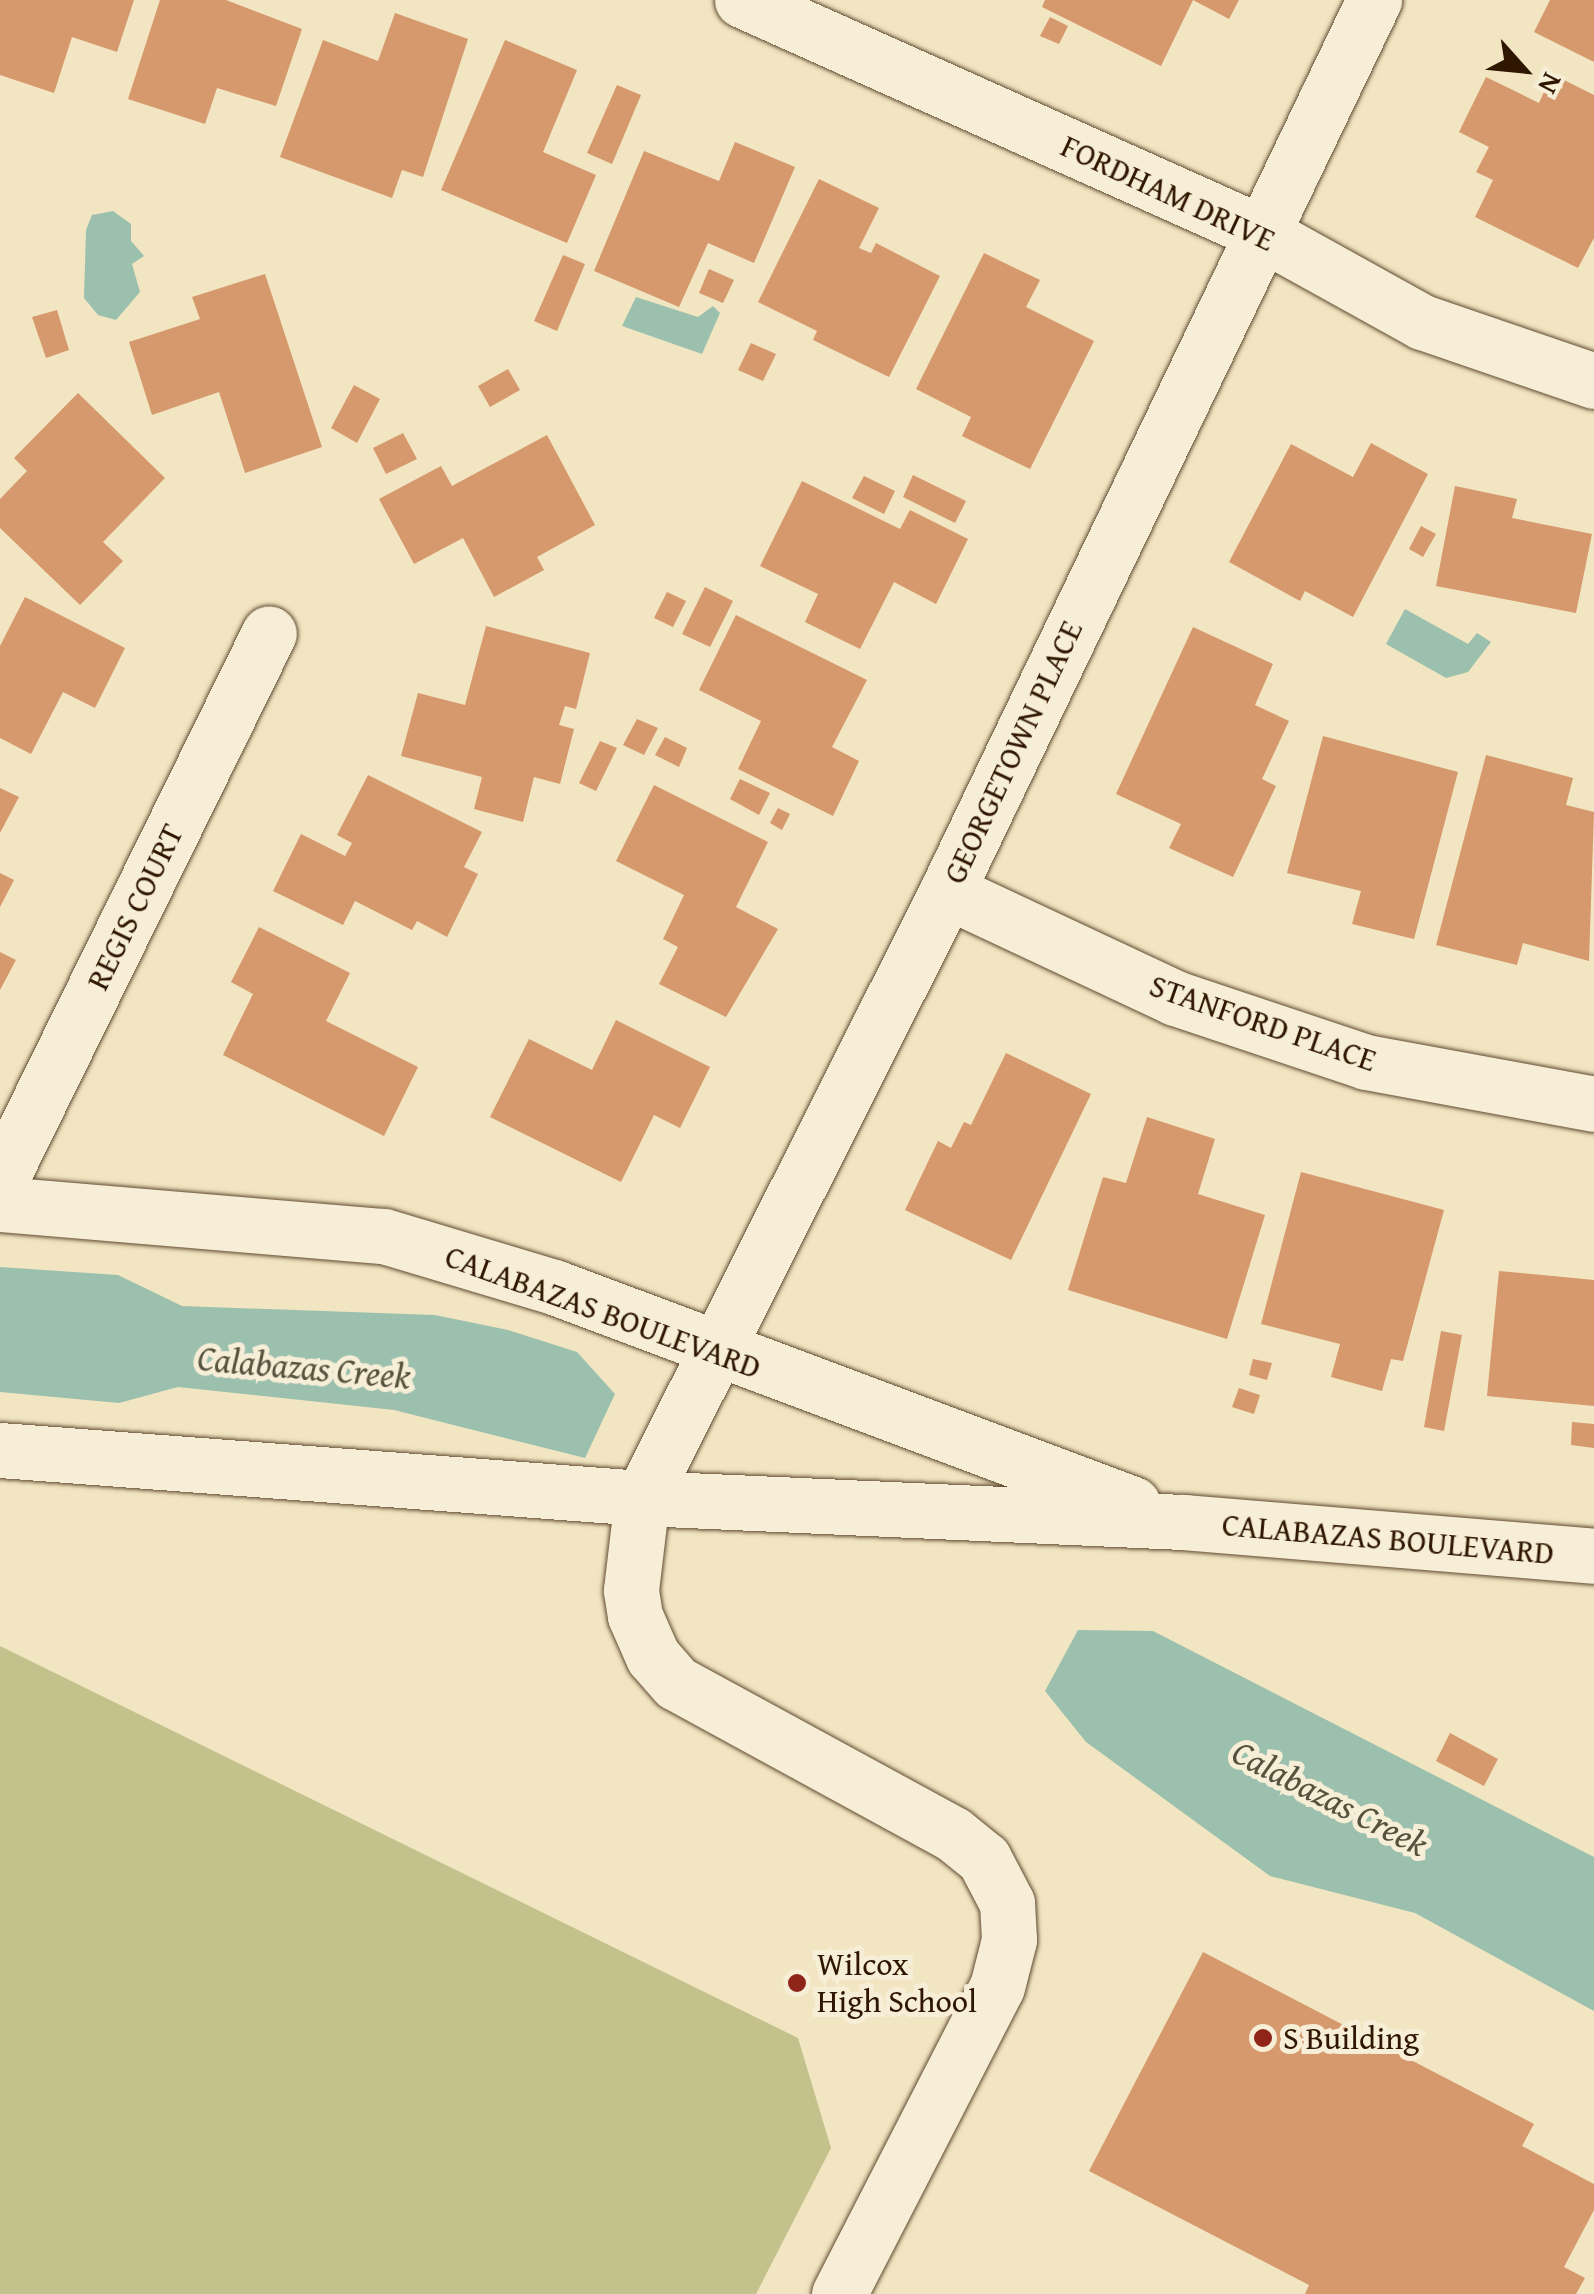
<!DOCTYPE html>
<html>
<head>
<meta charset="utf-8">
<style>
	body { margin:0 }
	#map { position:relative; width:1594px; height:2294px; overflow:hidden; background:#f2e5c1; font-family:"Gentium Book Plus",serif }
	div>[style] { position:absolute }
	.green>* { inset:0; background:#c3c28d }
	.water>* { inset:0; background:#9cc0ae }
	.building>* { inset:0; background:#d6986d }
	.roads { filter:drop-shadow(0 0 2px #604a30) drop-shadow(0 0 2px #604a30) }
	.minor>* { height:55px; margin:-27.5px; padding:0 27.5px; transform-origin:27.5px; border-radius:27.5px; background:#f7eed7 }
	.dots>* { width:28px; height:28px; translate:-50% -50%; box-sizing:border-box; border:5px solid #f7eed7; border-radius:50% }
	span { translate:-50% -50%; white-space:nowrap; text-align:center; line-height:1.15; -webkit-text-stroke:10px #f7eed7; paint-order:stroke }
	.street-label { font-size:32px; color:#2f1600 }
	.poi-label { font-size:32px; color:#2f1600 }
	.left { translate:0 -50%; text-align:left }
	.water-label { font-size:35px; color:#55523d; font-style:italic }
	.north { position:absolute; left:1474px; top:20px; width:100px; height:100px; -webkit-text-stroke:8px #f7eed7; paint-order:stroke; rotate:117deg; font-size:28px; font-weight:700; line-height:40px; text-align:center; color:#2f1600 }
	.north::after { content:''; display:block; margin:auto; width:35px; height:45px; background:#2f1600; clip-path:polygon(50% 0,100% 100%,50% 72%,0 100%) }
</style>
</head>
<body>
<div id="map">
	<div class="green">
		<i style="clip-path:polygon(0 1646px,798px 2038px,831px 2148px,756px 2294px,0 2294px)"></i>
	</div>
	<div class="water">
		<i style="clip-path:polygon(113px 211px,131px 224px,131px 241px,144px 256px,132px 264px,140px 292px,116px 320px,98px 315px,84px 298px,86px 230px,92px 215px)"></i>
		<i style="clip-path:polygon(636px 297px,698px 317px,713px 306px,720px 313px,702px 354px,622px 326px)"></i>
		<i style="clip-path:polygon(1405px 609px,1468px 644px,1477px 633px,1491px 642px,1468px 672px,1446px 678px,1386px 644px)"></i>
		<i style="clip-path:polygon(0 1267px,118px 1275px,182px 1306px,435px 1315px,508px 1330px,577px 1352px,615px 1394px,585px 1458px,394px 1410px,178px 1387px,119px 1403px,0 1392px)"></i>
		<i style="clip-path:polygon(1078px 1630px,1153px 1631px,1594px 1857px,1594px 2011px,1415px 1913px,1270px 1876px,1086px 1742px,1045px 1691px)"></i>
	</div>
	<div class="building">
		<i style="clip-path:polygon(0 0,134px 0,117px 52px,72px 37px,54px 93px,0 75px)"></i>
		<i style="clip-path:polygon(160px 0,226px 0,302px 29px,276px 106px,217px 88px,205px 124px,128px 99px)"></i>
		<i style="clip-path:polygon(1045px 0,1239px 0,1229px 19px,1193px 0,1161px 66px,1042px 7px)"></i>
		<i style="clip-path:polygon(1550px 0,1594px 0,1594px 62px,1534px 32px)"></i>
		<i style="clip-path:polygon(395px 13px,468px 39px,423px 177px,402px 170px,392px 198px,280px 157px,323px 40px,378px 61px)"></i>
		<i style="clip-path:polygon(1050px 17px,1068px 26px,1059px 44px,1040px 36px)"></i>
		<i style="clip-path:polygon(505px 40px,577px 70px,543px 152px,596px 175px,567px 243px,441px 190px)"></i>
		<i style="clip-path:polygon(1552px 74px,1594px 95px,1594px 238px,1578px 268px,1475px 217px,1493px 180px,1476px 172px,1489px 147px,1459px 132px,1486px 77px,1539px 103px)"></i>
		<i style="clip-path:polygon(617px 85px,641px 95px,612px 164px,587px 153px)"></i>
		<i style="clip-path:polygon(735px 142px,795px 167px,754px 263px,708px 243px,679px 307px,594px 271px,644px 151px,719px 181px)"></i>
		<i style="clip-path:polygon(819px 179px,879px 208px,859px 248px,871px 253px,876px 243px,940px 276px,889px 377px,813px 340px,817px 331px,758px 302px)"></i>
		<i style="clip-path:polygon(984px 253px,1040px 280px,1026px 307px,1094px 341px,1030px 469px,962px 436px,971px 417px,916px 389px)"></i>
		<i style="clip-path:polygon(563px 255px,585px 264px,557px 331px,534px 321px)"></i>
		<i style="clip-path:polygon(709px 269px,734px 280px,723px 303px,699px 293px)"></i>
		<i style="clip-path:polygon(265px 274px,322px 447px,245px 473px,219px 392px,152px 415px,129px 342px,200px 319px,192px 297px)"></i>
		<i style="clip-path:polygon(57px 310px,69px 350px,46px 358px,32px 317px)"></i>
		<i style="clip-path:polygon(751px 343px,776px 354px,763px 381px,738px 370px)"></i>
		<i style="clip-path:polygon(508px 369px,520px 390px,490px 407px,478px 386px)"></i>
		<i style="clip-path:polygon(354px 385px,380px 399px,357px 443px,331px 428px)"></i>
		<i style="clip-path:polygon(78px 393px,165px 478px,103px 542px,123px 561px,80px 605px,0 528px,0 499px,27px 471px,14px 458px)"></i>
		<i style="clip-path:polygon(403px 433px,417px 459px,386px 474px,373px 448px)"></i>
		<i style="clip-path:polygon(547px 435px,595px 525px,537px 557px,544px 570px,494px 597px,463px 538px,414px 564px,379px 499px,441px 466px,452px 486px)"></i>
		<i style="clip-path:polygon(1371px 443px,1428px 474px,1353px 617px,1305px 591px,1300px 601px,1229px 562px,1291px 444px,1353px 477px)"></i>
		<i style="clip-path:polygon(913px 475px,966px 501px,955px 523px,903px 497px)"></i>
		<i style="clip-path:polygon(864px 476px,895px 491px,884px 514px,852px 498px)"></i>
		<i style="clip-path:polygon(802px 481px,900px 529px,910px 510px,968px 539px,936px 604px,894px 582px,860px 649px,805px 622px,818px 594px,760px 566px)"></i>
		<i style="clip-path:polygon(1455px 486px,1517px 499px,1512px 518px,1592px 534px,1576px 613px,1436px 586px)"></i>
		<i style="clip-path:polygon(1421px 526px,1436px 534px,1423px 557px,1409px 549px)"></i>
		<i style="clip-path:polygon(705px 587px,733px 601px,710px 647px,682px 634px)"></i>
		<i style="clip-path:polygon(667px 592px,686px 601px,673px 627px,654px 618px)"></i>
		<i style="clip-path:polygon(25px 597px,125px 648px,95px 708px,63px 692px,31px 754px,0 738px,0 646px)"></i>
		<i style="clip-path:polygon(736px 615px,867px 680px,832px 747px,859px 761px,833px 816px,738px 769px,761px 721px,699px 690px)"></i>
		<i style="clip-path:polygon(486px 626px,590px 653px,576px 709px,565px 706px,559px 725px,574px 729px,560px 784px,534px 777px,523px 822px,474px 809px,482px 777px,401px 756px,418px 693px,465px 705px)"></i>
		<i style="clip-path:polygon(1193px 627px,1273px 664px,1255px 705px,1289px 721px,1262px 779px,1276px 786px,1233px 877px,1169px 848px,1181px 824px,1116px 794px)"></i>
		<i style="clip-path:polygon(637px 719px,658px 728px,644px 755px,623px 745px)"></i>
		<i style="clip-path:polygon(1323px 736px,1458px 772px,1414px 939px,1352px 924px,1361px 891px,1287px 873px)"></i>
		<i style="clip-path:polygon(665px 737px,687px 748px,679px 767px,655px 755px)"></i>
		<i style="clip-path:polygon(600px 741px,617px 748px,596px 791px,579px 783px)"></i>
		<i style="clip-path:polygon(1486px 755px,1573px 778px,1566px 805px,1594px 812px,1589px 961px,1523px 943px,1517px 965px,1436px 945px)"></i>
		<i style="clip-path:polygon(368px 775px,482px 832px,464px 867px,478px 874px,447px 937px,417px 921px,412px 930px,355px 901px,343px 925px,273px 891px,301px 834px,345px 856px,352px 843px,337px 835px)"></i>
		<i style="clip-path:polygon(740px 779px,770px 793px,759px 815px,730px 799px)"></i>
		<i style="clip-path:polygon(654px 785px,768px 842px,736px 907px,778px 929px,726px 1017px,659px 984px,678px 947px,663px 939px,684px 895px,616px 861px)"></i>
		<i style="clip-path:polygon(0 788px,19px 797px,0 833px)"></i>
		<i style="clip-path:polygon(778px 808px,790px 814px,782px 830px,770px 823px)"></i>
		<i style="clip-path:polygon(0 873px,14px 880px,0 907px)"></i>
		<i style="clip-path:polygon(259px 927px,350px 973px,326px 1021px,418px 1067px,384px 1136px,223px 1055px,253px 994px,231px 982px)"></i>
		<i style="clip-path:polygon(0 952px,16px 960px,0 990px)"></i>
		<i style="clip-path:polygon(616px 1020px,710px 1067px,680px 1128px,654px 1115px,621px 1182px,490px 1117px,529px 1039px,592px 1070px)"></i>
		<i style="clip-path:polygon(1006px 1053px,1091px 1094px,1011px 1260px,905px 1210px,938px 1141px,951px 1148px,964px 1122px,971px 1125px)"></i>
		<i style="clip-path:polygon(1147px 1117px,1215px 1139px,1198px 1194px,1265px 1215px,1227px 1339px,1068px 1290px,1103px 1177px,1126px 1183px)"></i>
		<i style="clip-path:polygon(1301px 1172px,1444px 1210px,1403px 1361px,1391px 1359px,1382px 1391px,1331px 1377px,1340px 1344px,1261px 1324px)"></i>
		<i style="clip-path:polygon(1499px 1271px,1594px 1280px,1594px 1406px,1487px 1396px)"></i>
		<i style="clip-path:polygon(1441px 1331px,1462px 1335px,1444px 1431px,1424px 1427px)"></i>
		<i style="clip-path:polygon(1253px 1359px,1272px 1363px,1267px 1380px,1249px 1375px)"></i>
		<i style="clip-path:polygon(1239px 1388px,1260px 1395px,1254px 1414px,1232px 1407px)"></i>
		<i style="clip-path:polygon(1572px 1422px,1594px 1424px,1594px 1448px,1571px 1445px)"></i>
		<i style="clip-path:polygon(1450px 1733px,1498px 1759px,1484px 1786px,1436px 1761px)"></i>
		<i style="clip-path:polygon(1203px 1952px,1534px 2124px,1522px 2146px,1594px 2184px,1594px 2210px,1564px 2267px,1585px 2278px,1576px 2294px,1305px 2294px,1309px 2285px,1089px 2171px)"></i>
	</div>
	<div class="roads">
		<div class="minor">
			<i style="left:742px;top:0;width:565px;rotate:24.12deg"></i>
			<i style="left:1258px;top:231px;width:188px;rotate:29deg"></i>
			<i style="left:1422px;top:322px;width:182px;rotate:18.9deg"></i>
			<i style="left:947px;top:891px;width:252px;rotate:25.1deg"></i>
			<i style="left:1175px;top:998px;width:201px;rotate:18.5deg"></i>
			<i style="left:1366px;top:1062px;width:232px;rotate:10.4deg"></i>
			<i style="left:0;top:1181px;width:610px;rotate:-63.85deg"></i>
			<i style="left:0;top:1204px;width:385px;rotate:4.8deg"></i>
			<i style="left:384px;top:1236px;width:177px;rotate:16.7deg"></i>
			<i style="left:554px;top:1287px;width:618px;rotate:20.55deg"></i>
			<i style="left:0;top:1450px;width:644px;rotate:4.28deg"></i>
			<i style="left:642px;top:1498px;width:542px;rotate:2.54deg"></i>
			<i style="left:1183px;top:1522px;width:412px;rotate:4.7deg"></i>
			<i style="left:839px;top:2294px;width:345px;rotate:-62.8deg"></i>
			<i style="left:997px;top:1987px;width:49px;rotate:-75.7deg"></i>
			<i style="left:1009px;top:1940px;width:37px;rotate:-93deg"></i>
			<i style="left:1007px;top:1903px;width:50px;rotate:-117.6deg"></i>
			<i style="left:984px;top:1859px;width:40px;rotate:-141deg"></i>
			<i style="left:953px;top:1834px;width:315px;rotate:-151.4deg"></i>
			<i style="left:676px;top:1683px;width:35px;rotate:-131deg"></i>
			<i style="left:653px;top:1657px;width:45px;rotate:-113.7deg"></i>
			<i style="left:635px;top:1616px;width:26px;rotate:-99deg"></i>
			<i style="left:631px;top:1590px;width:93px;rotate:-83.2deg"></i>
			<i style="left:642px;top:1498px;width:679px;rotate:-63.32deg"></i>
			<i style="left:947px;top:891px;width:988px;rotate:-64.39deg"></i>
		</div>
	</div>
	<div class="dots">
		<i style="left:797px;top:1983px;background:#8f2418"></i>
		<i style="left:1263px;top:2038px;background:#8f2418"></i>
	</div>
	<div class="street-label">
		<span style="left:1168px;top:193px;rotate:25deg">FORDHAM DRIVE</span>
		<span style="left:1013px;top:752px;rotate:-65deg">GEORGETOWN PLACE</span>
		<span style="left:135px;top:907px;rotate:-64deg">REGIS COURT</span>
		<span style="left:1263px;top:1023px;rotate:19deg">STANFORD PLACE</span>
		<span style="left:603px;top:1312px;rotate:20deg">CALABAZAS BOULEVARD</span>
		<span style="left:1388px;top:1539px;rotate:5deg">CALABAZAS BOULEVARD</span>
	</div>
	<div class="poi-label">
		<span class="left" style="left:817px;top:1983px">Wilcox<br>High School</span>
		<span class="left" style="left:1283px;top:2038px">S Building</span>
	</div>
	<div class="water-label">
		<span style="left:304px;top:1367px;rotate:5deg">Calabazas Creek</span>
		<span style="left:1330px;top:1798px;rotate:27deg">Calabazas Creek</span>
	</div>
	<div class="north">N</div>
</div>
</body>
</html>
